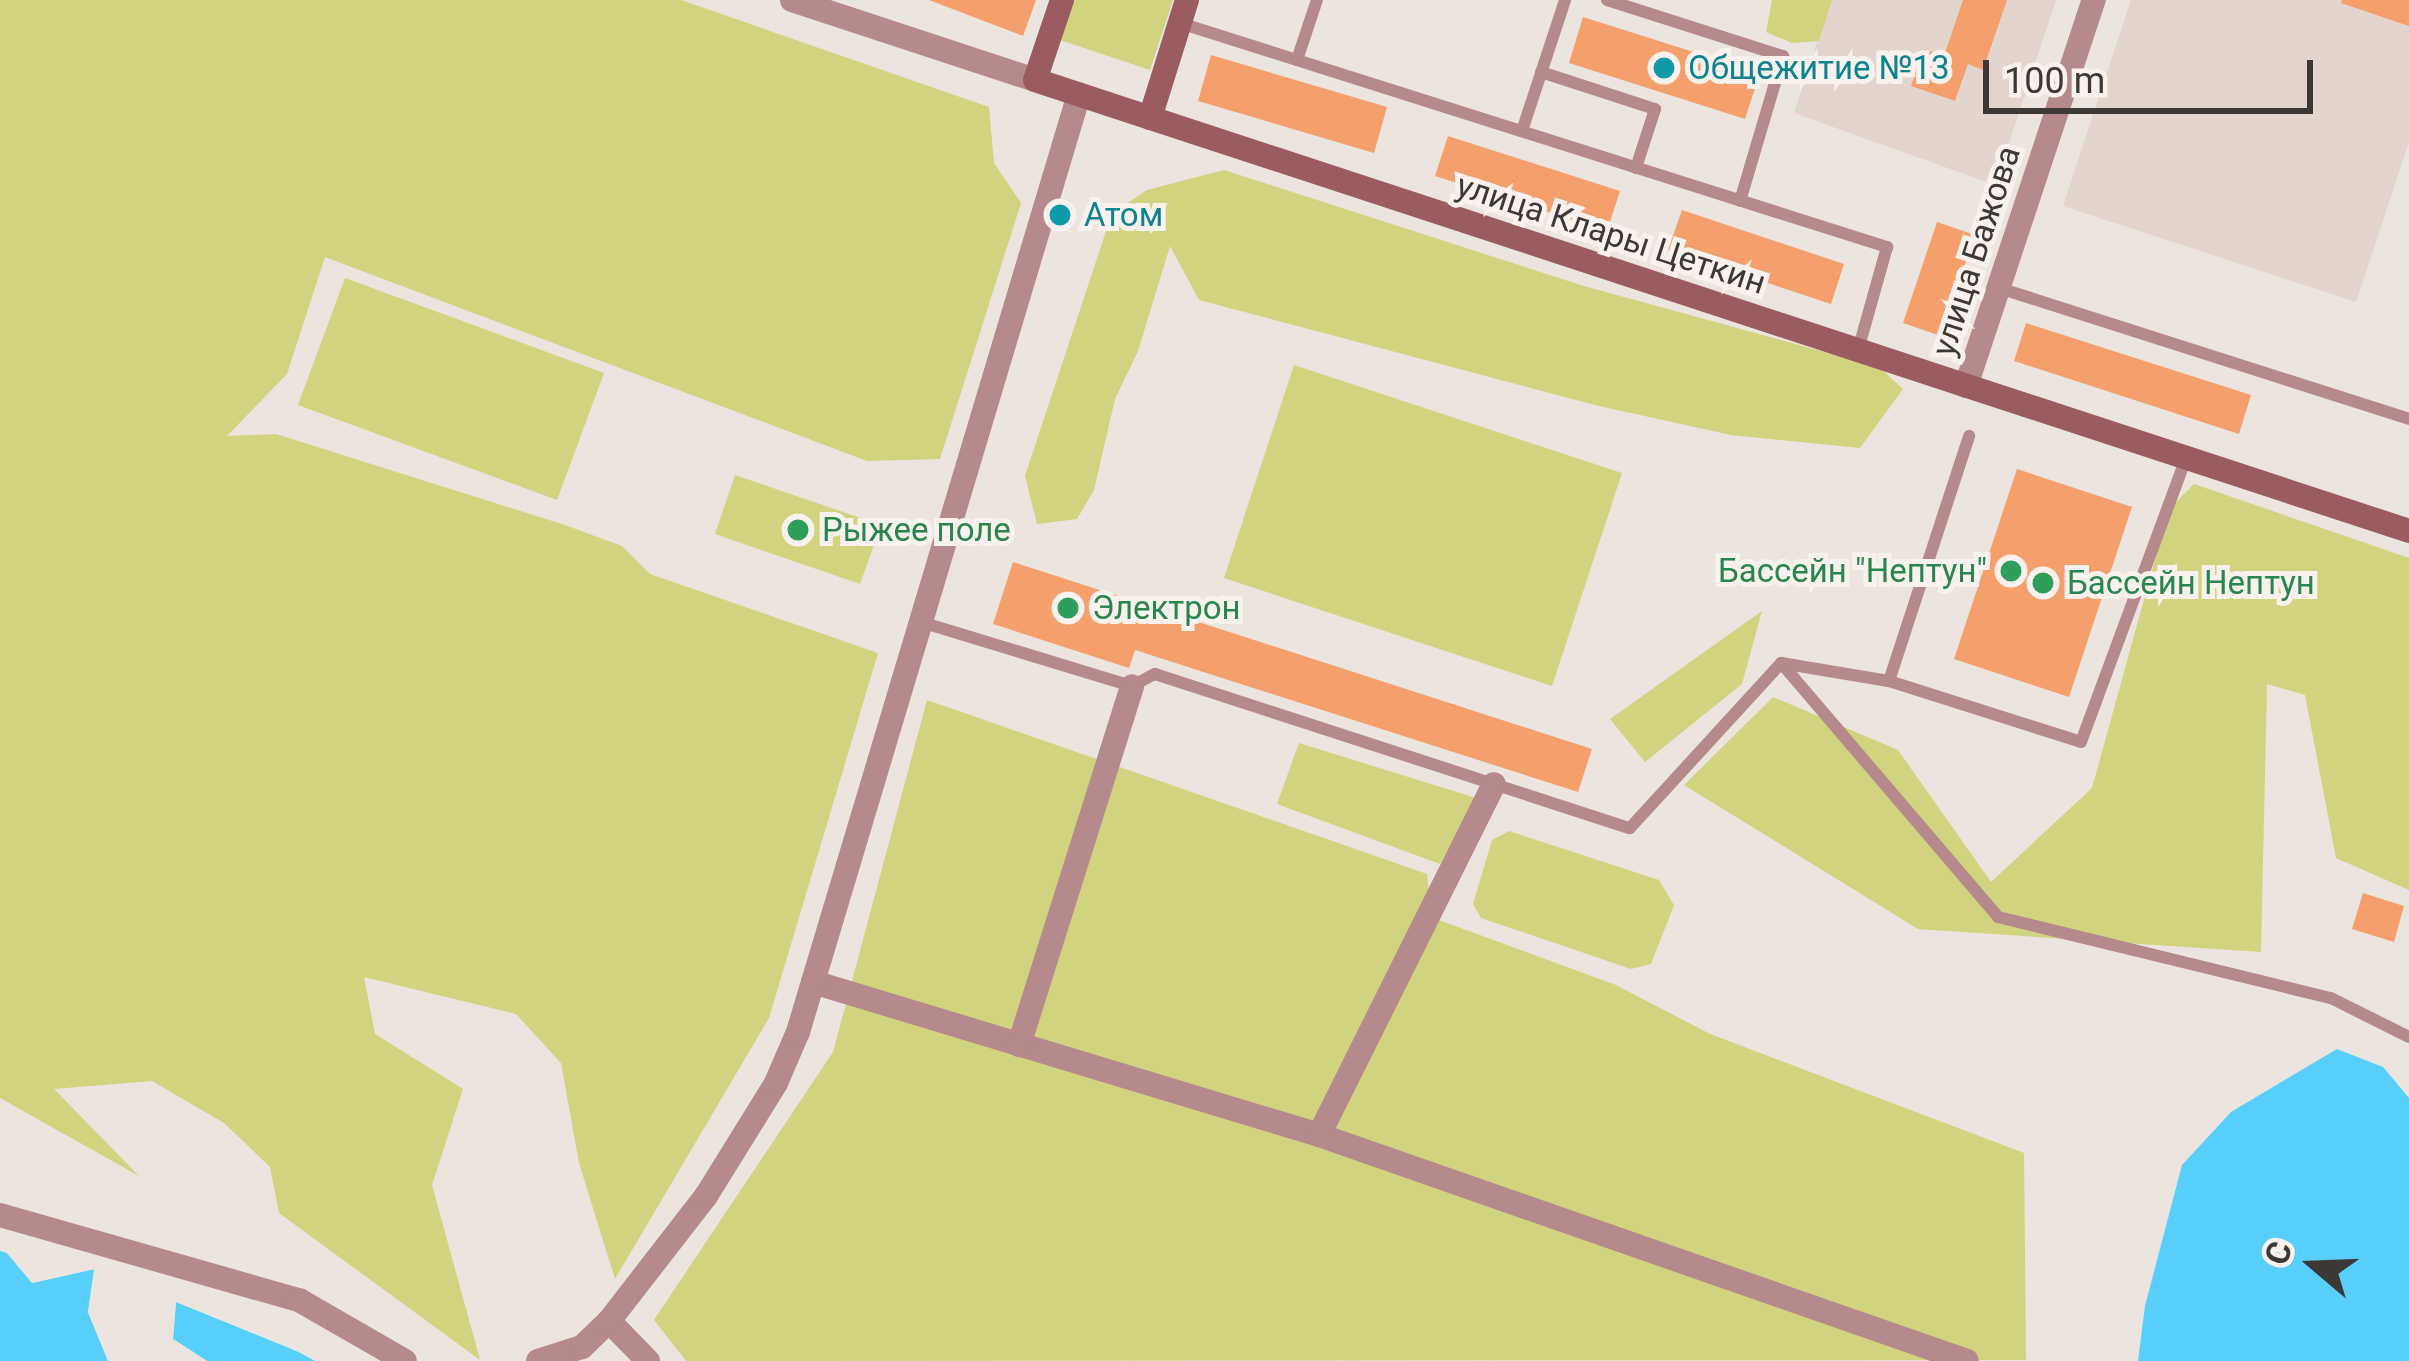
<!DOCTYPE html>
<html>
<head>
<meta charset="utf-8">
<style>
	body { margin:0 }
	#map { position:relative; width:2409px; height:1361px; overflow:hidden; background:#ebe4df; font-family:Roboto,sans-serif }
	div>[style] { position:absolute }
	.built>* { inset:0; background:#e3d4cd }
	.green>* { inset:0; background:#d1d37e }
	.water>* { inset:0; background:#58cffa }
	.pier>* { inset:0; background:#ebe4df }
	.building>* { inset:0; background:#f5a06c }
	.lane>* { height:12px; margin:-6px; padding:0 6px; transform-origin:6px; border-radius:6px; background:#b6898c }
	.street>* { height:24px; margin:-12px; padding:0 12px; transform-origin:12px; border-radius:12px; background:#b6898c }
	.secondary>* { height:24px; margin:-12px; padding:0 12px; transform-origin:12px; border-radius:12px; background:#9b5c61 }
	.dots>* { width:33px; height:33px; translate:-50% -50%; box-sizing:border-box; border:6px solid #f8f1ed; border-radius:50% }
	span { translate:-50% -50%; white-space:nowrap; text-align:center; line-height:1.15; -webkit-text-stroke:10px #f8f1ed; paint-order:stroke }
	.culture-label { font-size:33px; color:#0d838f }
	.left { translate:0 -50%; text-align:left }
	.street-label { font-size:33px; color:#3b3836 }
	.leisure-label { font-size:33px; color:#27864d }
	.right { translate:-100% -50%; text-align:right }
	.north { position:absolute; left:2253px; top:1205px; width:120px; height:120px; -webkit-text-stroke:9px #f8f1ed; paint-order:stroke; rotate:289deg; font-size:33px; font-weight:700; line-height:48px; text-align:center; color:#3b3836 }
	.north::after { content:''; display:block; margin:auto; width:42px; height:54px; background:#3b3836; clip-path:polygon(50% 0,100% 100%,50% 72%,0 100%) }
	.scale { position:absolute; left:1983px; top:60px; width:330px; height:54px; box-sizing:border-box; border:6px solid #3b3836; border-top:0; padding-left:15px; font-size:36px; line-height:42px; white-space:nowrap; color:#3b3836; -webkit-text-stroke:9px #f8f1ed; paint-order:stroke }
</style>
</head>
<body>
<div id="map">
	<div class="built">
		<i style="clip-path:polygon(1831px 0,2056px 0,1995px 185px,1794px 113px)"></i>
		<i style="clip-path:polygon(2131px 0,2409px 0,2409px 142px,2356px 302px,2063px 206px)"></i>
	</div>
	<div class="green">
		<i style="clip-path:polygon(0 0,681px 0,989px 107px,994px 163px,1021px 203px,940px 459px,867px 461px,325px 257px,287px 374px,227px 436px,276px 434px,565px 525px,622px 546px,650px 574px,878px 653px,769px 1018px,615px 1279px,579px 1163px,561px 1063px,516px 1014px,364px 977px,375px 1034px,463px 1089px,432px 1185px,480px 1360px,279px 1213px,270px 1167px,224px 1123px,152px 1081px,54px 1089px,139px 1176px,0 1098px)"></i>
		<i style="clip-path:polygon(1073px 0,1173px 0,1150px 70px,1060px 40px)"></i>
		<i style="clip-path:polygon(1772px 0,1832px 0,1819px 41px,1792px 43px,1766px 32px)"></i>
		<i style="clip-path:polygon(1224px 170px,1584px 286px,1879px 367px,1903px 389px,1860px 448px,1731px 435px,1599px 406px,1199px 300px,1170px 246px,1138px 351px,1115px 399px,1094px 490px,1077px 519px,1037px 524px,1025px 476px,1112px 213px,1147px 190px)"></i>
		<i style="clip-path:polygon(345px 278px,604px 373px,557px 500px,298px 405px)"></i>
		<i style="clip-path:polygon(1294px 365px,1622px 473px,1552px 686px,1224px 578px)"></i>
		<i style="clip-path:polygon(735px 475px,881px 525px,860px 584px,715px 534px)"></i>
		<i style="clip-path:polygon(2194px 484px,2409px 558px,2409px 890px,2336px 858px,2305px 695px,2267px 684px,2261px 952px,1918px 929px,1684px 785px,1773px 697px,1898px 750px,1991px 882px,2092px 788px,2169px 509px)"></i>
		<i style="clip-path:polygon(1762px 611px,1742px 684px,1645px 762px,1610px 719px)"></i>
		<i style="clip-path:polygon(927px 700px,1427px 874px,1431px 917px,1616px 985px,1710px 1034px,2024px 1153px,2026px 1360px,686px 1361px,654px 1320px,833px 1052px)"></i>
		<i style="clip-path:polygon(1299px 743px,1476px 798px,1440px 864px,1277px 804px)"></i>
		<i style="clip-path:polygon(1509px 831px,1659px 880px,1674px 905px,1651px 964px,1631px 969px,1481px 918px,1473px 904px,1492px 840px)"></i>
	</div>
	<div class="water">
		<i style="clip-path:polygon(2337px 1049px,2383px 1067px,2409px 1098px,2409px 1361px,2138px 1361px,2145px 1306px,2182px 1165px,2231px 1112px)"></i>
		<i style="clip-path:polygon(0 1251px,11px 1254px,32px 1283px,95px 1269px,88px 1312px,108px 1361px,0 1361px)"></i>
		<i style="clip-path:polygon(176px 1302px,293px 1349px,315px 1361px,207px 1361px,173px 1339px)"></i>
	</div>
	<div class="pier">
		<i style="clip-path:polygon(0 1245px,16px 1250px,34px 1277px,99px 1264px,94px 1311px,114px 1361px,108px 1361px,88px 1312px,94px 1269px,32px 1283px)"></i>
		<i style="clip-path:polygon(178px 1296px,296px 1343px,321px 1361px,176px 1302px,173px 1339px,207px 1361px,196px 1361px,167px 1341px,170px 1300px)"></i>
	</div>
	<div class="building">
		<i style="clip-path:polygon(929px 0,1036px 0,1023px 36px)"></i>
		<i style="clip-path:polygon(1963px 0,2007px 0,1983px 70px,1968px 64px,1955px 101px,1911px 86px,1924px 49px,1944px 56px)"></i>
		<i style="clip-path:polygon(2342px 0,2409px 0,2409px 26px,2341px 3px)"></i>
		<i style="clip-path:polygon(1583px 17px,1760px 73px,1745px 119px,1569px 63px)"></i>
		<i style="clip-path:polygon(1211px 55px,1387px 107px,1374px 153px,1198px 101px)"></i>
		<i style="clip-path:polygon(1448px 136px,1620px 191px,1607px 231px,1435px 176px)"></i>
		<i style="clip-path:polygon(1682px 210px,1844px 264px,1831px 304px,1668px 250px)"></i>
		<i style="clip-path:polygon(1937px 222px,1975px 235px,1941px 336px,1903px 323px)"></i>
		<i style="clip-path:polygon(2026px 323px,2251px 395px,2239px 434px,2014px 361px)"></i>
		<i style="clip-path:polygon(2017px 469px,2132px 507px,2069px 697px,1954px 659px)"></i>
		<i style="clip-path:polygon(1013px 562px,1592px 749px,1578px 792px,1135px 650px,1129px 668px,993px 624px)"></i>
		<i style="clip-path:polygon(2363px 893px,2404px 906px,2394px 942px,2352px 929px)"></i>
	</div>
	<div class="lane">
		<i style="left:1607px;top:0;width:185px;rotate:17.7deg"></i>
		<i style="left:1783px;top:56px;width:151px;rotate:106.5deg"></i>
		<i style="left:1180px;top:23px;width:742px;rotate:17.58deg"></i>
		<i style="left:1887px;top:247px;width:107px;rotate:105.7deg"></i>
		<i style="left:1297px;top:60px;width:63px;rotate:-71.6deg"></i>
		<i style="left:1541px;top:72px;width:120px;rotate:18deg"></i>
		<i style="left:1655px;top:109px;width:62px;rotate:107.9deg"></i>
		<i style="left:1522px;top:131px;width:138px;rotate:-71.8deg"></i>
		<i style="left:1999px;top:288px;width:430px;rotate:17.7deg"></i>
		<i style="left:921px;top:622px;width:220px;rotate:16.9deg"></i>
		<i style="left:1132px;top:686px;width:26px;rotate:-28deg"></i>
		<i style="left:1155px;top:674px;width:499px;rotate:18deg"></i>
		<i style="left:1630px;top:828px;width:224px;rotate:-47.5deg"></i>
		<i style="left:1781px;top:663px;width:109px;rotate:9.5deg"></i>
		<i style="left:1889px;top:681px;width:201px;rotate:17.6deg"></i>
		<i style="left:2081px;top:742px;width:303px;rotate:-69.7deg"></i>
		<i style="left:1782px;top:664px;width:333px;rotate:49.5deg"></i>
		<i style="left:1998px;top:917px;width:343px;rotate:13.7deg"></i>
		<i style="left:2331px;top:998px;width:87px;rotate:26.6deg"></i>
		<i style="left:1889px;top:681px;width:258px;rotate:-71.9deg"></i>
	</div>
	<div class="street">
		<i style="left:792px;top:0;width:256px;rotate:18.2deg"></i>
		<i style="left:1966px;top:386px;width:407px;rotate:-71.7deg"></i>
		<i style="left:813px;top:982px;width:529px;rotate:16.82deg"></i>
		<i style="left:1319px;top:1135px;width:686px;rotate:19.23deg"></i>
		<i style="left:1019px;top:1045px;width:376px;rotate:-72.5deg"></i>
		<i style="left:1319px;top:1135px;width:392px;rotate:-63.5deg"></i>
		<i style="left:0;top:1215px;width:311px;rotate:15.9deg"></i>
		<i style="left:299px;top:1300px;width:122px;rotate:29.9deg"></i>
		<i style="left:609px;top:1321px;width:56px;rotate:45.7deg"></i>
		<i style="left:538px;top:1361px;width:46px;rotate:-17.7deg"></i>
		<i style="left:582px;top:1347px;width:37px;rotate:-44deg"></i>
		<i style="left:609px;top:1321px;width:158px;rotate:-52.2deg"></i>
		<i style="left:706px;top:1196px;width:133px;rotate:-58.2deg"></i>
		<i style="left:776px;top:1083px;width:56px;rotate:-66.7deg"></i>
		<i style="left:798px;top:1032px;width:979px;rotate:-73.32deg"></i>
	</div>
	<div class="secondary">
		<i style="left:1062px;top:0;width:84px;rotate:108.6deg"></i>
		<i style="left:1035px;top:80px;width:1446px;rotate:18.17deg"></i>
		<i style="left:1150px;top:118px;width:124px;rotate:-72.6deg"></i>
	</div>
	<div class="dots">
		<i style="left:1664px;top:68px;background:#0f9aa8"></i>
		<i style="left:1060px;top:215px;background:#0f9aa8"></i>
		<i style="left:798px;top:530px;background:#2e9e5b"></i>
		<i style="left:2011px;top:571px;background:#2e9e5b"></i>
		<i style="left:2043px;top:583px;background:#2e9e5b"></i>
		<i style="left:1068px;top:608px;background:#2e9e5b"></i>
	</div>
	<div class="culture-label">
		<span class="left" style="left:1688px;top:68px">Общежитие №13</span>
		<span class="left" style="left:1084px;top:215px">Атом</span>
	</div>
	<div class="street-label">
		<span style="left:1611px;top:234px;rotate:18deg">улица Клары Цеткин</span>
		<span style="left:1976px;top:251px;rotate:-72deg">улица Бажова</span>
	</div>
	<div class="leisure-label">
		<span class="left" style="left:822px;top:530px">Рыжее поле</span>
		<span class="right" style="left:1987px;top:571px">Бассейн "Нептун"</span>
		<span class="left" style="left:2067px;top:583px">Бассейн Нептун</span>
		<span class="left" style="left:1092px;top:608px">Электрон</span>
	</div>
	<div class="north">С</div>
	<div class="scale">100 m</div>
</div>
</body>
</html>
